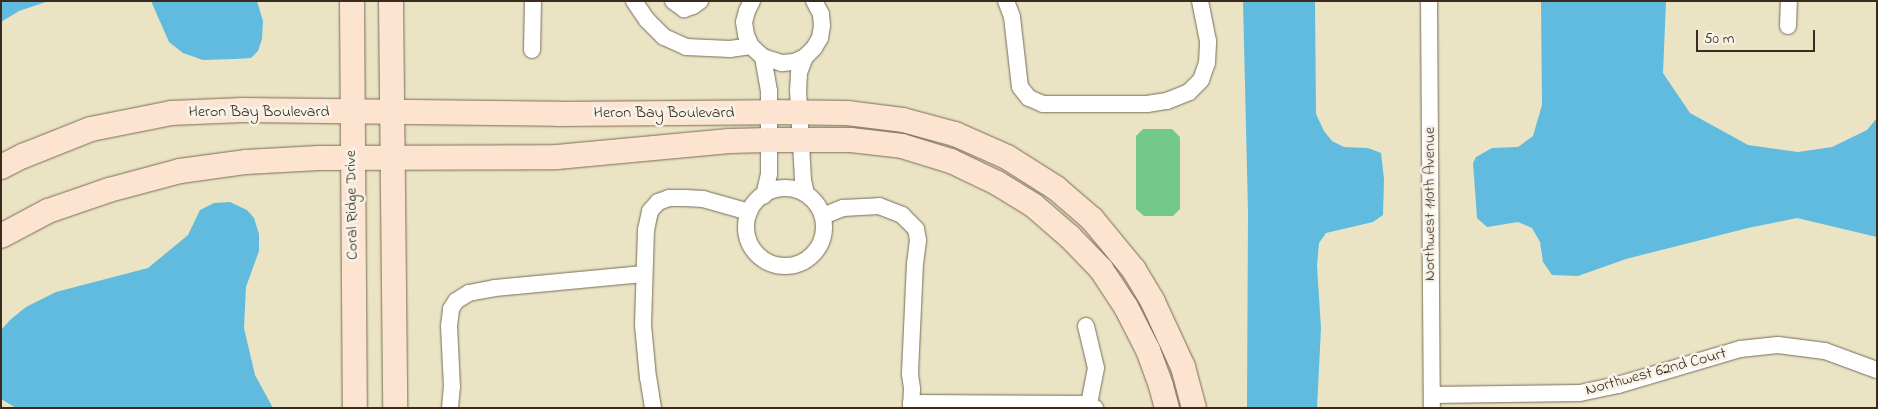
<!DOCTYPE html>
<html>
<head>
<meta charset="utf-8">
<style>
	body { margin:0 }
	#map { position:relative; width:1878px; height:409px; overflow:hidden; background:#eae4c4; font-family:"Indie Flower",sans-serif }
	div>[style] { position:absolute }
	.green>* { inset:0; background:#73c88c }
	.water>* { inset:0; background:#61bbde }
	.roads { filter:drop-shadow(0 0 1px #786b58) drop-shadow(0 0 1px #786b58) }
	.street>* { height:16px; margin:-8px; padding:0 8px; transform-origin:8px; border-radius:8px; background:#fff }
	.street>.ring { margin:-8px; padding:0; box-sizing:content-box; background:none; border:16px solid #fff; border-radius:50% }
	.secondary>* { height:24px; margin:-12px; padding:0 12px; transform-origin:12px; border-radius:12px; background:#fde4d1 }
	span { translate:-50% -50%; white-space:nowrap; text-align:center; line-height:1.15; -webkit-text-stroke:5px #f7f3e8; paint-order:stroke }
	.street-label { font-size:16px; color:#3b2a1e }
	.frame { position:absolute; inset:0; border:2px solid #3b2a1e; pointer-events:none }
	.scale { position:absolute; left:1696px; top:30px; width:119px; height:22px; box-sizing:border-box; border:2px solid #3b2a1e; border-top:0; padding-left:6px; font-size:15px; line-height:18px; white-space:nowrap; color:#3b2a1e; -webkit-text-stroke:4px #f7f3e8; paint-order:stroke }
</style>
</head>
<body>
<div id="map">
	<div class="green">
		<i style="clip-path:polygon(1143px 129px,1172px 129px,1180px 137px,1180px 209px,1173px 216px,1144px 216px,1136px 209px,1136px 136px)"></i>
	</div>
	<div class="water">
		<i style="clip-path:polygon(1px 1px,49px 1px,19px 11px,1px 22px)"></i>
		<i style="clip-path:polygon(151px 1px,257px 1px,263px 21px,262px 39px,258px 51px,251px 58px,234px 59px,203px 60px,183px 53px,169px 42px)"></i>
		<i style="clip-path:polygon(1243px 1px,1315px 1px,1316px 114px,1324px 131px,1332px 141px,1344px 147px,1368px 148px,1381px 153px,1384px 179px,1383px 215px,1373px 222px,1326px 233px,1319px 243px,1317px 266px,1321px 328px,1317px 408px,1247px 408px,1248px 212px)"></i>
		<i style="clip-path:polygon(1541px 1px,1666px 1px,1663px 73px,1690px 113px,1748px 145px,1798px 152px,1832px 147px,1867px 130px,1877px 118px,1877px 237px,1797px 218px,1748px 228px,1626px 259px,1578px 276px,1552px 275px,1543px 262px,1540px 242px,1532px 228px,1518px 222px,1487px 227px,1477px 218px,1473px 163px,1476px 157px,1492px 148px,1518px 147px,1533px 136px,1542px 105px)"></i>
		<i style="clip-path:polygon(230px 202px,247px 210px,254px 218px,259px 234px,259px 251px,246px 287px,244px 328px,255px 375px,273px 408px,16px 408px,1px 399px,1px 330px,10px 320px,26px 307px,56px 292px,148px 268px,188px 235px,200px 210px,214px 203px)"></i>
	</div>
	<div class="roads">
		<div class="street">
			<i style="left:634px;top:1px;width:23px;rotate:56deg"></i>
			<i style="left:647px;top:20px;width:24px;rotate:45deg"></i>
			<i style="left:664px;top:37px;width:24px;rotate:24deg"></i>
			<i style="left:686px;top:47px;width:44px;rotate:2.6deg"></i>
			<i style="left:730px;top:49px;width:21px;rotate:-8deg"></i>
			<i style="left:673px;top:1px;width:14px;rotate:36deg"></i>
			<i style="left:684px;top:9px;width:9px;rotate:-18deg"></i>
			<i style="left:693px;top:6px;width:9px;rotate:-36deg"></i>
			<i style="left:752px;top:1px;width:11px;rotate:117deg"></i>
			<i style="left:747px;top:11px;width:11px;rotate:105deg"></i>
			<i style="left:744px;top:22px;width:13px;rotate:81deg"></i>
			<i style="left:746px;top:35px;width:12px;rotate:66deg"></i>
			<i style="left:751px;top:46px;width:16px;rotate:43deg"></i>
			<i style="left:763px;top:57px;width:20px;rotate:18deg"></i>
			<i style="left:782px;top:63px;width:12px;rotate:-5deg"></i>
			<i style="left:794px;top:62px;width:12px;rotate:-24deg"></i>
			<i style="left:805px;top:57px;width:13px;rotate:-45deg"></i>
			<i style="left:814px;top:48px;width:12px;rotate:-59deg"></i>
			<i style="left:820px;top:38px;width:12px;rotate:-81deg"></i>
			<i style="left:822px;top:26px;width:12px;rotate:-95deg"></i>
			<i style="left:821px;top:14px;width:15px;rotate:-118deg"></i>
			<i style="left:1006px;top:1px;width:17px;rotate:69deg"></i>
			<i style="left:1012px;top:17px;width:70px;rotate:83.5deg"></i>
			<i style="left:1020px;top:87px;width:14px;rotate:51deg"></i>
			<i style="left:1029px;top:98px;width:15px;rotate:23deg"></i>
			<i style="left:1043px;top:104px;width:104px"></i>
			<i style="left:1147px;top:104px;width:20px;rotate:-9deg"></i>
			<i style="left:1167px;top:101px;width:24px;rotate:-22deg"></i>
			<i style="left:1189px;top:92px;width:17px;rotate:-45deg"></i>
			<i style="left:1201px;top:80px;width:18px;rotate:-71deg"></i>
			<i style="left:1207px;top:63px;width:22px;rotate:-87deg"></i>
			<i style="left:1208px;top:41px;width:41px;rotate:-101.3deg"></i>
			<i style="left:1429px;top:1px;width:407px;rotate:89.6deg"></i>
			<i style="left:1788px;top:26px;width:25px;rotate:-88deg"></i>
			<i style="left:532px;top:50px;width:49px;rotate:-88.8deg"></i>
			<i style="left:763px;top:57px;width:35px;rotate:80deg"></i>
			<i style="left:769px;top:91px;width:83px;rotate:90deg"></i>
			<i style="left:769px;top:174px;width:22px;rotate:103deg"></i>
			<i style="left:805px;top:57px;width:17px;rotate:111deg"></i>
			<i style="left:799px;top:73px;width:17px;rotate:93deg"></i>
			<i style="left:798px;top:90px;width:90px;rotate:86.8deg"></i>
			<i style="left:803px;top:180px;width:14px;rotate:78deg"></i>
			<i class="ring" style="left:746px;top:188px;width:62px;height:62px"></i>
			<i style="left:823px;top:216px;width:22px;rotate:-22deg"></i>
			<i style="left:843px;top:208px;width:36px;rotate:-3deg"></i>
			<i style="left:879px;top:206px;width:25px;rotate:21deg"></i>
			<i style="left:902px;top:215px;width:20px;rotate:45deg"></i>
			<i style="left:916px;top:229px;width:11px;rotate:80deg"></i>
			<i style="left:918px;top:240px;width:23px;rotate:97deg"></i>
			<i style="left:915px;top:263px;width:111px;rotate:92.6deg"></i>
			<i style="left:910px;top:374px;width:15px;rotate:82deg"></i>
			<i style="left:912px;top:389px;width:19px;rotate:93deg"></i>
			<i style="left:1086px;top:326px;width:43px;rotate:76.6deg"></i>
			<i style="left:1096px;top:368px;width:38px;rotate:101deg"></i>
			<i style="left:1432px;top:395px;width:148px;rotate:-0.8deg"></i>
			<i style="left:1580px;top:393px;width:39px;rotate:-12deg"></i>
			<i style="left:1618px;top:385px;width:127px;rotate:-16.4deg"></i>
			<i style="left:1740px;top:349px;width:38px;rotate:-6deg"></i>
			<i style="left:1778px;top:345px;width:47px;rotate:7.3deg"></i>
			<i style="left:1825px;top:351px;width:55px;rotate:20.1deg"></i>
			<i style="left:911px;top:403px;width:175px;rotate:0.3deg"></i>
			<i style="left:1086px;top:404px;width:10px;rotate:24deg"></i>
			<i style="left:450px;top:408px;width:21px;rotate:-85deg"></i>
			<i style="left:452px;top:387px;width:61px;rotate:-92.8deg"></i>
			<i style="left:449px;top:326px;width:17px;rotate:-83deg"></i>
			<i style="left:451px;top:309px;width:9px;rotate:-58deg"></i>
			<i style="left:456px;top:301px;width:15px;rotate:-32deg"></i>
			<i style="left:469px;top:293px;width:26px;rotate:-11deg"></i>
			<i style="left:495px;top:288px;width:149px;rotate:-5.4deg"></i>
			<i style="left:653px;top:408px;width:30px;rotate:-99deg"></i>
			<i style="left:648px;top:378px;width:53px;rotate:-95.4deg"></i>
			<i style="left:643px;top:325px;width:95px;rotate:-88.2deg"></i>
			<i style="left:646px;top:230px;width:19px;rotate:-78deg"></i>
			<i style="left:650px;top:211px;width:12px;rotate:-48deg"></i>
			<i style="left:658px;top:202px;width:12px;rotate:-20deg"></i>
			<i style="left:669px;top:198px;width:16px"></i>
			<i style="left:685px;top:198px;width:18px;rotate:3deg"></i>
			<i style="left:703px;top:199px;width:48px;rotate:15.8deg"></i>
		</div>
		<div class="secondary">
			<i style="left:352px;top:1px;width:407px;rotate:89.6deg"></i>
			<i style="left:391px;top:1px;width:407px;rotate:89.4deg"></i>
			<i style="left:1px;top:167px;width:25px;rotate:-27deg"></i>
			<i style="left:23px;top:156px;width:73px;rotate:-21.7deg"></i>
			<i style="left:91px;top:129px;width:82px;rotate:-11.3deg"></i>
			<i style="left:171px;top:113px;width:72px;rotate:-2.4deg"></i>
			<i style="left:243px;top:110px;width:315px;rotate:0.7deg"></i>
			<i style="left:558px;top:114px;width:211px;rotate:-0.5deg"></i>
			<i style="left:769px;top:112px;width:78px;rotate:0.7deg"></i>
			<i style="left:847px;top:113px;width:56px;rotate:7.1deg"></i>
			<i style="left:903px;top:120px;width:54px;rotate:15.1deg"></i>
			<i style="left:955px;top:134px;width:57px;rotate:23.9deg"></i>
			<i style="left:1007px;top:157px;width:58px;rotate:32.3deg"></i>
			<i style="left:1056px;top:188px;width:48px;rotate:40.7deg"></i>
			<i style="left:1092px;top:219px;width:66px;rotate:50.5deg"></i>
			<i style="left:1134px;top:270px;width:37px;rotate:59deg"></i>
			<i style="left:1153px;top:302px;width:72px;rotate:65.2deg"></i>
			<i style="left:1183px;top:367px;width:42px;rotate:75deg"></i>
			<i style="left:1px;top:236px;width:53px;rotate:-28deg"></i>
			<i style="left:48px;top:211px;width:65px;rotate:-19deg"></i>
			<i style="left:109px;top:190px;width:73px;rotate:-15deg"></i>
			<i style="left:180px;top:171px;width:67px;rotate:-7.8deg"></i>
			<i style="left:246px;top:162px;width:73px;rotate:-3.1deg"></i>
			<i style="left:319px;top:158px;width:238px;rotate:-0.2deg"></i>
			<i style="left:557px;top:157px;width:173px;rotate:-5.3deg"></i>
			<i style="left:729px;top:141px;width:40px;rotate:-1.4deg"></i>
			<i style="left:769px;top:140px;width:82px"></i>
			<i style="left:851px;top:140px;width:51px;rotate:6.7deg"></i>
			<i style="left:902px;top:146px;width:51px;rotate:17deg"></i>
			<i style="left:951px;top:161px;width:51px;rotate:25.6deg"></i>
			<i style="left:997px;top:183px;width:42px;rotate:31.4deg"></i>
			<i style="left:1033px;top:205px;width:49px;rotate:40.9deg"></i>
			<i style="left:1070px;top:237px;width:45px;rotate:45.9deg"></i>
			<i style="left:1101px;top:269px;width:45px;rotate:56.7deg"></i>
			<i style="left:1126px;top:307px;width:48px;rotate:62.9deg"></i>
			<i style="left:1148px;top:350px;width:38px;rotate:70deg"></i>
			<i style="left:1161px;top:386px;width:23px;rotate:75deg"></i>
		</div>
	</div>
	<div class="street-label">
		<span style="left:259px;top:112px">Heron Bay Boulevard</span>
		<span style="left:664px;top:113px">Heron Bay Boulevard</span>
		<span style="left:1430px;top:204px;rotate:-90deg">Northwest 110th Avenue</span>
		<span style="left:352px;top:205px;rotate:-91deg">Coral Ridge Drive</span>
		<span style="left:1656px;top:372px;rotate:-15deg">Northwest 62nd Court</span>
	</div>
	<div class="frame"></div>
	<div class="scale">50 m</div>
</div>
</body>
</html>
